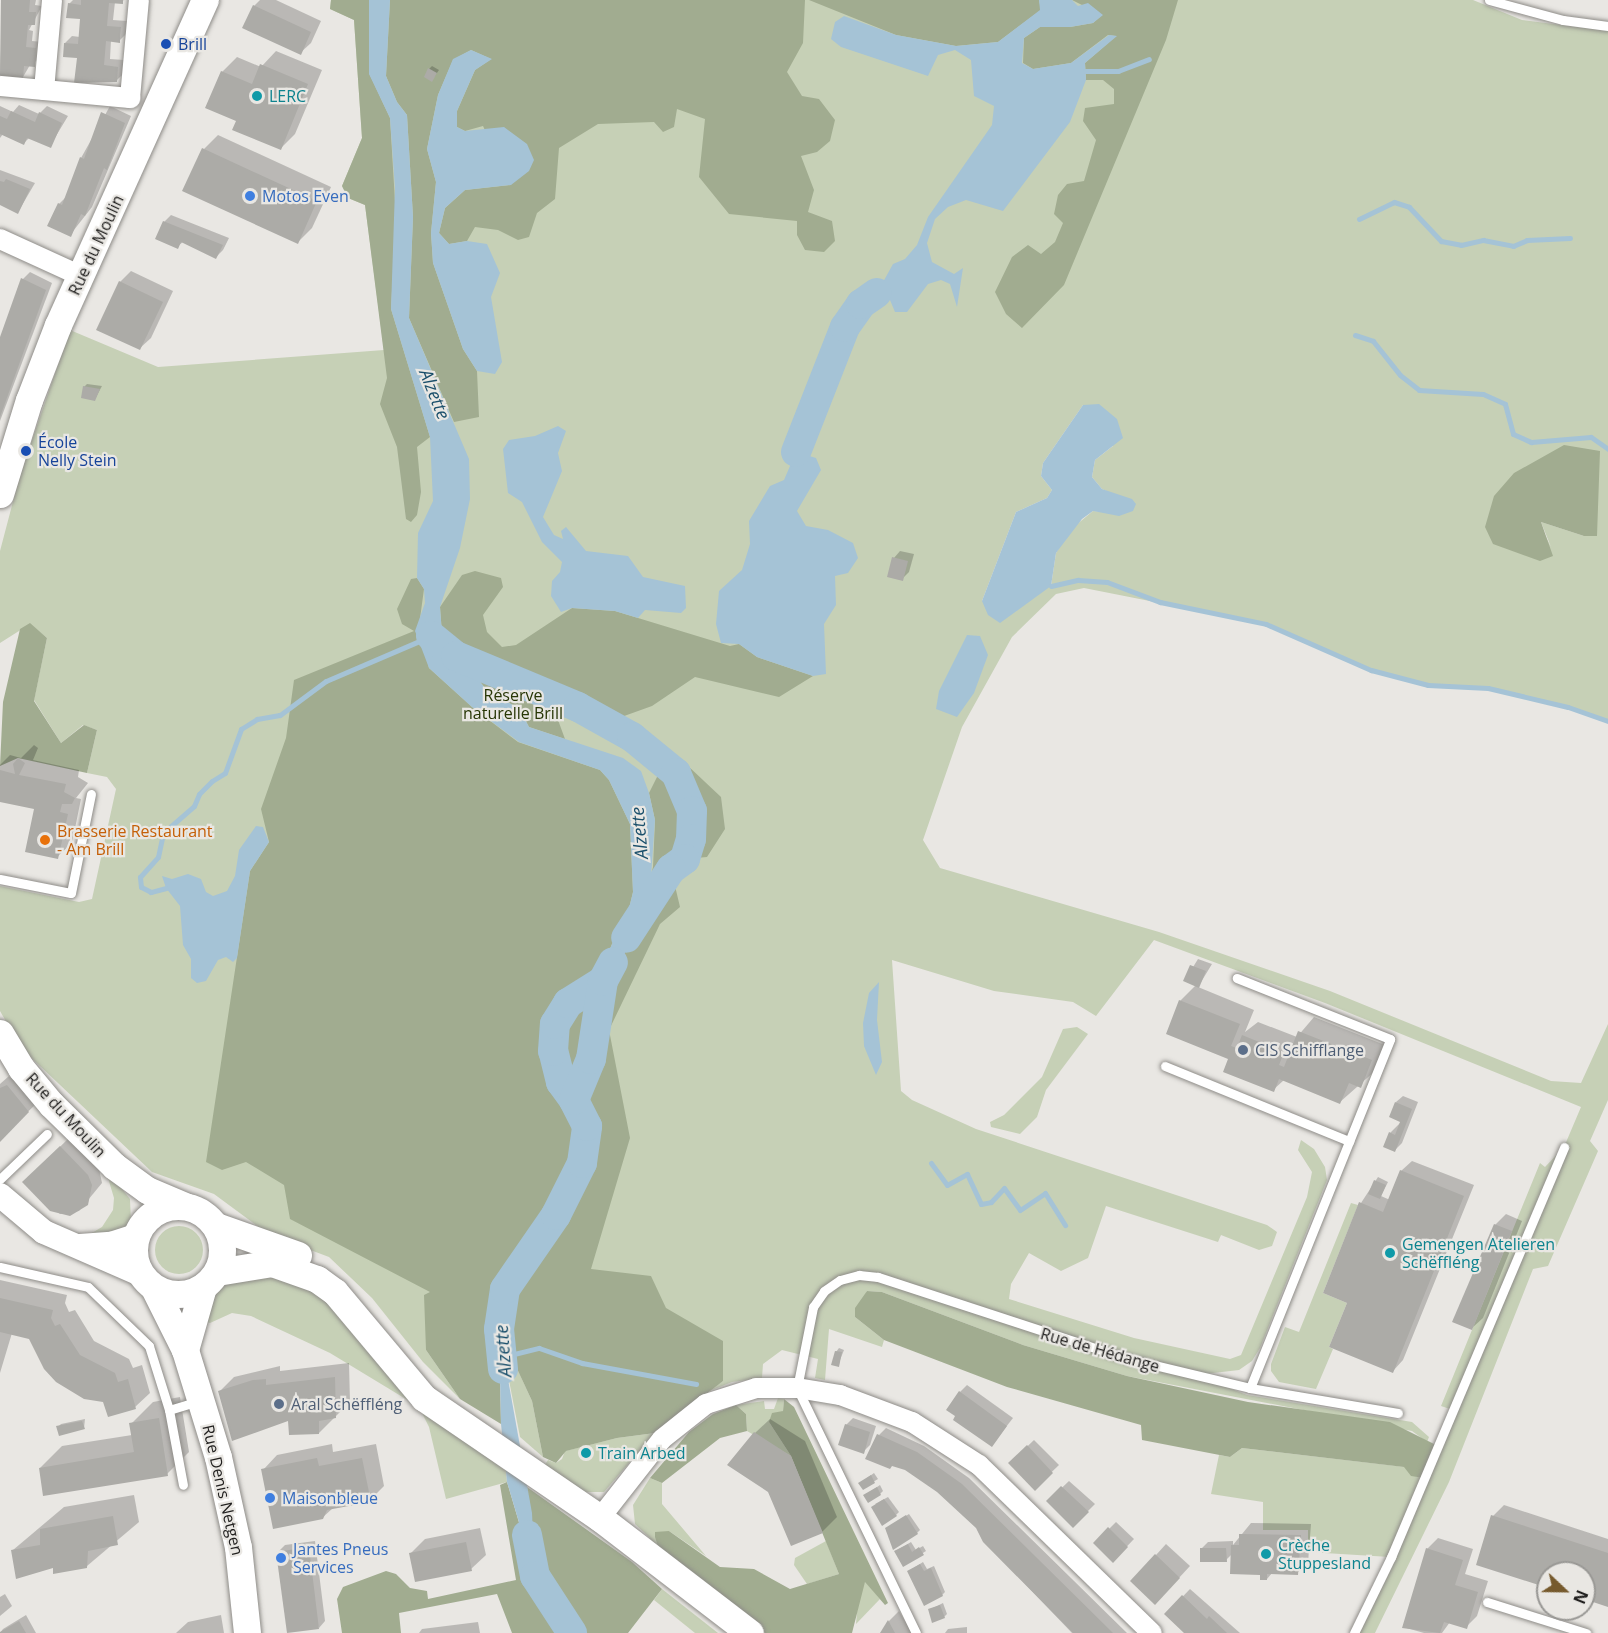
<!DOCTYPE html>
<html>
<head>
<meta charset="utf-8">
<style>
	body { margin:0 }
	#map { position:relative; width:1608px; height:1633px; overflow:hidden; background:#e9e7e3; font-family:"Open Sans",sans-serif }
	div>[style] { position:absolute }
	.green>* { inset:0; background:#c6d0b6 }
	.round { border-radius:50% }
	.forest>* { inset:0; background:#a1ac90 }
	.water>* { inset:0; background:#a5c3d6 }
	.shadow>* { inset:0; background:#0003 }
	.stream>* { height:5px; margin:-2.5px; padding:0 2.5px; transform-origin:2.5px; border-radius:2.5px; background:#a5c3d6 }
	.river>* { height:30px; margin:-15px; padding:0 15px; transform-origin:15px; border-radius:15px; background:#a5c3d6 }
	.building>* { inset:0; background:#acaba7 }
	.roads { filter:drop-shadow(0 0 2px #8e8c88) drop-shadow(0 0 2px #8e8c88) }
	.service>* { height:9px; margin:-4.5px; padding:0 4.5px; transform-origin:4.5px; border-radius:4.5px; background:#fff }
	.minor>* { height:20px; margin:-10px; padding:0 10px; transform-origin:10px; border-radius:10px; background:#fff }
	.tertiary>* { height:24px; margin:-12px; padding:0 12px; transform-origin:12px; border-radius:12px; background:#fff }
	.secondary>* { height:27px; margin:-13.5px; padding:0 13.5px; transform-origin:13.5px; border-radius:13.5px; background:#fff }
	.secondary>.ring { margin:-13.5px; padding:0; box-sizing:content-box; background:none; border:27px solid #fff; border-radius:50% }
	.dots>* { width:16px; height:16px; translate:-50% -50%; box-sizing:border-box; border:3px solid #e9e7e3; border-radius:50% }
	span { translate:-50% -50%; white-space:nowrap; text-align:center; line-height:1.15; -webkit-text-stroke:4.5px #e9e7e3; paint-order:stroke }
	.transit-label { font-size:16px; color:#164399 }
	.left { translate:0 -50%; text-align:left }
	.culture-label { font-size:16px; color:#0d838f }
	.shop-label { font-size:16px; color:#366cbe }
	.street-label { font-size:16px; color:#222120 }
	.park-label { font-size:16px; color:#273605 }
	.food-label { font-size:16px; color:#c56008 }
	.service-label { font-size:16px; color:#4e5e75 }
	.water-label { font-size:18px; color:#1a4f6b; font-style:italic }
	.north { position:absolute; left:1536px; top:1561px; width:60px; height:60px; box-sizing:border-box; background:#e9e7e3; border:2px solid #999895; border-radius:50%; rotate:112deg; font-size:16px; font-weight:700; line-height:24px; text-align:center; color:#222120 }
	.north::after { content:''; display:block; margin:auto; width:21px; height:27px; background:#765a2d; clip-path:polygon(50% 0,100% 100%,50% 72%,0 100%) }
</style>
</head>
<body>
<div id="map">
	<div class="green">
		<i style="clip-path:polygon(evenodd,331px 0,1473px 0,1522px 20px,1608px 31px,1608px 721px,1568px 707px,1488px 688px,1428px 685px,1371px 670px,1266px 624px,1084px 588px,1056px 594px,1012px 637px,962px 727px,923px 840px,940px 868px,1159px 932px,1330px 991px,1551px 1081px,1581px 1083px,1608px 1024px,1608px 1100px,1590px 1141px,1598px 1151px,1548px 1266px,1533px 1269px,1449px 1482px,1375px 1633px,1354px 1633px,1390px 1557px,1308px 1552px,1308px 1530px,1263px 1530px,1263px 1502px,1211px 1494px,1219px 1455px,1230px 1457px,1242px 1448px,1405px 1467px,1411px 1475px,1424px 1478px,1450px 1409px,1441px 1406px,1540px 1163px,1545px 1167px,1564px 1147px,1581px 1107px,1325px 1003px,1154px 940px,1096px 1016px,1073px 1002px,994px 991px,892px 960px,901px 1091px,912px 1100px,976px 1129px,1267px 1225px,1277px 1232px,1272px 1246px,1259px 1250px,1221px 1235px,1218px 1242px,1106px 1206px,1088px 1258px,1061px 1271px,1029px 1253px,1011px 1284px,1009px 1299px,1134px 1338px,1230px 1359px,1241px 1355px,1307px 1197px,1312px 1172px,1298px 1150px,1301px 1140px,1314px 1149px,1325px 1167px,1327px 1180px,1260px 1348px,1252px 1361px,1239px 1370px,1196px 1375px,1247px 1395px,1412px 1422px,1429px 1437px,1427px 1442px,1412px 1431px,1127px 1376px,1023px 1345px,882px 1292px,867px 1291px,855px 1317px,884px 1340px,882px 1347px,829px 1329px,825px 1380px,815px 1378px,818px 1359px,782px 1350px,763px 1364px,762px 1378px,732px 1382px,702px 1394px,723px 1381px,482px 1312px,426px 1350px,460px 1399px,423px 1362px,372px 1298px,329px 1257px,268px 1234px,214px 1194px,152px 1172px,22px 1049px,0 1011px,0 886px,79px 902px,92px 899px,116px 789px,107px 777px,87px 773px,97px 730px,83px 725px,61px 743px,34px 700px,47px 638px,30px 624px,0 643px,0 551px,20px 475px,70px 330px,158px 367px,384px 350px,365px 205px,348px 198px,342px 186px,362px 138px,354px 20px,330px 9px,331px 0,1083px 405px,1113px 446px,1095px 460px,1092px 477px,1102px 489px,1121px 498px,1105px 512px,1093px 511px,1070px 530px,1056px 553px,1051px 586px,982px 601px,1016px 512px,1047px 498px,1052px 490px,1041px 476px,1043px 463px,1083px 405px,331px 0,1514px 473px,1584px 536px,1541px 522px,1551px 547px,1514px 473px)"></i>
		<i style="clip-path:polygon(1077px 1027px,1088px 1034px,1046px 1090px,1037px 1117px,1020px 1134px,991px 1127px,990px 1122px,1004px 1115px,1042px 1077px,1063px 1029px)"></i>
		<i style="clip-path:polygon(111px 1175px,130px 1199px,131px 1223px,127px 1229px,85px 1237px,102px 1227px,113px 1210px,114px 1198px,108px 1178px)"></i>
		<i style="clip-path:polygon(1351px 1203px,1358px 1205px,1323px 1293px,1347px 1303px,1329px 1347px,1333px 1349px,1316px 1389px,1279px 1382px,1271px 1371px,1271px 1364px,1285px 1327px,1299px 1332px)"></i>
		<i class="round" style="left:155px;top:1226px;width:48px;height:48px"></i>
		<i style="clip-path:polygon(247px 1271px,315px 1284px,419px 1407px,506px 1471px,507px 1482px,446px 1499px,429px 1427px,419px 1407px,330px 1353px,251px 1316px,232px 1313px,210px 1323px,203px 1321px,211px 1294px)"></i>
		<i style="clip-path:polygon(499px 1329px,532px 1401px,543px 1457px,520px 1437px)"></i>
		<i style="clip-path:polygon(778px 1398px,784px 1399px,783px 1411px,769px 1422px,791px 1456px,747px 1431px,746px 1414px,736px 1405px,764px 1401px,765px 1409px,774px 1409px)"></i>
		<i style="clip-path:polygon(655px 1433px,604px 1492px,584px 1492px,544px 1466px,548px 1460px,556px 1463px,562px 1459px,565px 1451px,617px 1438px)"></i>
		<i style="clip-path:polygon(650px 1478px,662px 1483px,662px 1504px,706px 1556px,669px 1531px,658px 1546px,647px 1542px,650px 1538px,635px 1524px,633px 1505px)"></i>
		<i style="clip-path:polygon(826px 1541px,839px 1574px,807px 1584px,794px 1565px,795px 1558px)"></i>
		<i style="clip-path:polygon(865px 1581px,880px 1599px,856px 1624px,858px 1601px)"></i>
		<i style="clip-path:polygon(662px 1589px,718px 1633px,695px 1633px,654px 1600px)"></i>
	</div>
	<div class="forest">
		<i style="clip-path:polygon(331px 0,369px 0,369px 73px,390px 118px,396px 218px,391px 309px,430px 437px,417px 447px,421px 492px,417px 515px,411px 522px,406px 519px,397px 447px,380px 404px,387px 378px,365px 205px,348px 198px,342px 186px,362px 138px,354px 20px,330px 9px)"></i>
		<i style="clip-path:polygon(390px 0,805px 0,803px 43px,787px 72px,802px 96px,819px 99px,835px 120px,830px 141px,817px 152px,801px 156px,814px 190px,808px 212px,832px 221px,835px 241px,824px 252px,805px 250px,797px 235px,797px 221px,729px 214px,699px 177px,705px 119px,677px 109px,674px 127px,663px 132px,654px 122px,598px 124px,559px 148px,555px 199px,537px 213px,529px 237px,518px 240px,498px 230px,475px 227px,467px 241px,449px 244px,439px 233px,445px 208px,465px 190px,511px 185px,483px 126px,465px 131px,457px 127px,457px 111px,475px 70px,491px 59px,471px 50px,453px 60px,438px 95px,427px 149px,436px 182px,431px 233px,433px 263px,463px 349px,477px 371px,479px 417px,454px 422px,409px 318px,413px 217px,407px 115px,397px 102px,386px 76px)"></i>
		<i style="clip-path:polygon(809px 0,1039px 0,1041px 10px,998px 42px,956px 46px,896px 35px)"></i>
		<i style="clip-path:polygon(1072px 0,1178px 0,1166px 40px,1064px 285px,1022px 328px,1006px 314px,995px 292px,1012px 257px,1028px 245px,1041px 254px,1055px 242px,1063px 223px,1054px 214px,1058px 195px,1067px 184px,1084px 181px,1096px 140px,1083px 121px,1085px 108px,1114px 104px,1114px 89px,1103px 80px,1086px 80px,1085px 63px,1116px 36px,1108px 35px,1071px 63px,1033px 69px,1023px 63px,1024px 38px,1040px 27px,1070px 27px,1093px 23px,1102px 15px)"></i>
		<i style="clip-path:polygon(1564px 445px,1600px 451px,1597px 536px,1584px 536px,1541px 522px,1553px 556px,1540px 561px,1493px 544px,1485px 527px,1494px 496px,1514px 473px)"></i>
		<i style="clip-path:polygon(475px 571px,501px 578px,503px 587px,483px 615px,487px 632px,502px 647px,516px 645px,572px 608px,615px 611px,730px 646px,739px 644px,757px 657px,813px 676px,779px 697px,695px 677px,652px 706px,613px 720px,574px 698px,527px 687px,533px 704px,558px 720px,565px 739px,529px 727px,519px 708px,489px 693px,442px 634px,440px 607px,462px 575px)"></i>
		<i style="clip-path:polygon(417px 578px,424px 589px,419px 626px,429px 668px,472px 707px,518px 742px,600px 770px,609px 780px,630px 824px,633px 892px,624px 929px,612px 944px,598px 977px,570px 1003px,622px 961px,623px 949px,640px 920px,653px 867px,655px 820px,649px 793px,664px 763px,687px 765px,721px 797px,725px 829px,707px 857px,685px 859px,671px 869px,680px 907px,660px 924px,609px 1030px,630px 1138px,591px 1269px,651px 1276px,666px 1308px,723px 1341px,723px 1381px,655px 1433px,617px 1438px,566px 1451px,556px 1463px,543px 1457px,532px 1401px,499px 1330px,501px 1424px,460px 1399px,426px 1350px,424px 1295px,430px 1292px,290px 1219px,284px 1185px,246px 1162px,222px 1170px,206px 1162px,250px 871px,269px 842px,261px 809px,286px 738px,294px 680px,414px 631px,402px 624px,397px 609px,411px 579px)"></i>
		<i style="clip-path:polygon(30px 623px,47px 638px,34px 701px,61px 743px,84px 725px,97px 730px,87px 773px,18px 758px,0 766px,3px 702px,20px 629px)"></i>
		<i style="clip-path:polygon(867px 1291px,882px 1292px,1023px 1345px,1127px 1376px,1248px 1402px,1390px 1422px,1436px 1445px,1424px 1478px,1411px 1476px,1404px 1467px,1242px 1448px,1230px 1457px,1142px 1440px,1141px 1425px,1007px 1387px,884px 1340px,855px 1317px,855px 1308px)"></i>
		<i style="clip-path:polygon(784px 1399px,794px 1407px,888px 1603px,885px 1605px,865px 1582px,852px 1633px,763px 1633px,658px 1546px,655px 1537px,655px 1532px,669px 1531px,720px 1567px,754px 1569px,790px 1589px,839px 1574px,791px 1456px,769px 1422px,772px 1413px,783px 1411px)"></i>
		<i style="clip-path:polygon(736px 1405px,746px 1414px,747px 1431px,720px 1438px,662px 1483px,650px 1478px,689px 1432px,713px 1414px)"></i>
		<i style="clip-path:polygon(507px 1482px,534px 1573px,527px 1487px,632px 1562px,662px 1589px,628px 1633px,512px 1633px,497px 1594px,399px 1613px,401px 1633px,342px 1633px,337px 1599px,343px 1587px,386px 1571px,396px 1574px,410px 1588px,427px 1591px,428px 1599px,516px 1580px,500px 1485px)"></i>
	</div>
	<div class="water">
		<i style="clip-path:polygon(369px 0,390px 0,386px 76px,397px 102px,407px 115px,413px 217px,409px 318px,469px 459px,470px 499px,460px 548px,440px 607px,442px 634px,489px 693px,519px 708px,529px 727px,623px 758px,641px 771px,649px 793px,655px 820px,650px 891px,622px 960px,599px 999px,568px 1003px,598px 977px,612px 944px,624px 929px,633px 892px,630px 824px,609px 780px,600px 770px,519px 742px,472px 707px,429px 668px,415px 631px,425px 603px,424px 589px,417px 578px,418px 533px,433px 501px,430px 437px,391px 309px,395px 188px,390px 118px,369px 74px)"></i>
		<i style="clip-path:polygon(1039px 0,1072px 0,1078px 6px,1088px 3px,1103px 15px,1093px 23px,1070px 27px,1040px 27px,1024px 38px,1022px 63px,1033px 69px,1071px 63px,1109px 35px,1117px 36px,1085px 63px,1086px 80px,1070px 122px,1003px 211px,966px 200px,948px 207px,935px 219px,927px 243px,932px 262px,954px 274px,963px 268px,957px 307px,950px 284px,941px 280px,928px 284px,907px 312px,895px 312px,890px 300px,877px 293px,893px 264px,905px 259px,917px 245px,928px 217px,992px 125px,994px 106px,974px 96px,971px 60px,955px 50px,938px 55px,928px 76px,841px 47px,831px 39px,835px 22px,844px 16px,896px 35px,956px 46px,998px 42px,1040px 10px)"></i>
		<i style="clip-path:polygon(471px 50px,492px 59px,475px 70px,457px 111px,457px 127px,465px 131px,504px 127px,527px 144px,534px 160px,529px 171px,511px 185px,465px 190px,445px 208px,439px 233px,449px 244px,467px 241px,487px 244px,500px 273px,491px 297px,502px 362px,495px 374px,477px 371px,463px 349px,433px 263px,431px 233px,436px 182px,427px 149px,438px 95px,453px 59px)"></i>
		<i style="clip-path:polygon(1099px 404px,1117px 419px,1123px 438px,1095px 460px,1092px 477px,1102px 489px,1132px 499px,1136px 504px,1133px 511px,1119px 516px,1093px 511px,1082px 519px,1056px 553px,1051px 586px,1000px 623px,988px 615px,982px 601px,1016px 512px,1047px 498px,1052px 490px,1041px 476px,1043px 463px,1083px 405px)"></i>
		<i style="clip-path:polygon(558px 426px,566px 431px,558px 453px,562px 471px,543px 517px,554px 535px,563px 539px,561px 531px,566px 527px,586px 551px,628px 556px,643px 577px,685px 586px,686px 608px,681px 613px,645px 610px,638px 618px,615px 611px,572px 608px,561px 612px,551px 596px,552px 581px,560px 572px,562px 562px,542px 542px,522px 502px,508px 493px,503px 449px,509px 440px,535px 436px)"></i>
		<i style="clip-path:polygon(796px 452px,816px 458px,821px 470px,797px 511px,806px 526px,828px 530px,853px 543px,858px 558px,848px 573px,835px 576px,836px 605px,824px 624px,826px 674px,813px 676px,757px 657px,739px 644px,721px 643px,716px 624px,719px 591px,742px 570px,750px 544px,749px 521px,770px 486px,784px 480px)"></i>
		<i style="clip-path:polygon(967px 635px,980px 636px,988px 655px,974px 693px,957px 717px,936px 709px,939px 691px)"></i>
		<i style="clip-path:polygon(256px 826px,263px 827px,269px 842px,250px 871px,237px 958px,233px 962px,226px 957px,218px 960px,206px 981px,197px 983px,191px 978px,191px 959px,183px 945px,180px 906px,166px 888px,162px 876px,172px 879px,188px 874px,201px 879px,206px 892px,213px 896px,227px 891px,235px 876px,239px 850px)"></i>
		<i style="clip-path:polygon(879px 982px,877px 1020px,882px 1062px,876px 1075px,864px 1046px,863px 1023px,869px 993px)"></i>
		<i style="clip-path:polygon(499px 1329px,532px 1513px,535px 1576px,507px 1482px,501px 1424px)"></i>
	</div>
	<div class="shadow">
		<i style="clip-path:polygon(3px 0,36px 0,35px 5px,42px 6px,29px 30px,33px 31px,32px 41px,43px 42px,41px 58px,30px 65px,23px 77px,0 75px)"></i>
		<i style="clip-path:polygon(73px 0,125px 0,115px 2px,113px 20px,127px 21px,126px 34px,119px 41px,111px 40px,110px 59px,124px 60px,123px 74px,116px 81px,76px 81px,78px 56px,65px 43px,72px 36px,80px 37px,81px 18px,69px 4px)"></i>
		<i style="clip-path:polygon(260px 0,276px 0,321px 21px,311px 43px,300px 53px,254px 6px)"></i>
		<i style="clip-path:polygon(276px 51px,322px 70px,295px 134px,281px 148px,238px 120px,222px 72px,237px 57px,261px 67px)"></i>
		<i style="clip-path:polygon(432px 66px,439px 70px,432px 80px,429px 69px)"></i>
		<i style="clip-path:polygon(19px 105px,39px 114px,47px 106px,68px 116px,50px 146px,30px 137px,24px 143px,3px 134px,0 138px,0 106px,13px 112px)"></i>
		<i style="clip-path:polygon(110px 106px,131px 116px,92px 207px,70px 235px,59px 204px,67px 196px,81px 158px)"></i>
		<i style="clip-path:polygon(218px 135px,331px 187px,312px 228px,298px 242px,204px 149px)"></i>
		<i style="clip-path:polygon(0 170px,35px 183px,18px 212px,0 204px)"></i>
		<i style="clip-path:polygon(171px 215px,229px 238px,223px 250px,216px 257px,184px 241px,177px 247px,164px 222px)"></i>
		<i style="clip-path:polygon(131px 271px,173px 291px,151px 338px,140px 348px,120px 282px)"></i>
		<i style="clip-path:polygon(30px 272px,52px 283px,0 421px,0 341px,23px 279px)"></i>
		<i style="clip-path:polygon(87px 384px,102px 386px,95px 399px,84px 387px)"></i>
		<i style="clip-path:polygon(900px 551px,914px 554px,909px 572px,902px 579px,894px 558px)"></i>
		<i style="clip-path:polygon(34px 745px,38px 748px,33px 760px,79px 770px,78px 777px,88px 783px,76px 798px,81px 799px,72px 843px,57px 857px,36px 808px,0 800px,0 765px,10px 755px,21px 758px)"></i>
		<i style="clip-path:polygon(1198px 959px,1212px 964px,1198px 987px,1254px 1010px,1245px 1032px,1258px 1022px,1297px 1037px,1314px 1017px,1385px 1045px,1375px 1071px,1340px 1102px,1284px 1080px,1273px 1090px,1229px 1058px,1168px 1033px,1180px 1001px,1196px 985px,1185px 980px)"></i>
		<i style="clip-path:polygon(9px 1076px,13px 1080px,18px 1076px,39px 1101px,0 1139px,0 1084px)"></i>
		<i style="clip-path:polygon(1403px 1096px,1418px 1102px,1402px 1143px,1395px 1150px,1390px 1133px,1402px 1121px,1396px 1102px)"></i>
		<i style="clip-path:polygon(71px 1136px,98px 1164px,102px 1183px,79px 1211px,60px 1214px,24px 1182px)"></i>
		<i style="clip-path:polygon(1412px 1161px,1474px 1185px,1403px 1360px,1393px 1371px,1349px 1302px,1361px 1203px,1378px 1177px,1388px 1182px,1381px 1196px,1390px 1200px,1401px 1171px)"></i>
		<i style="clip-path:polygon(1506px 1214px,1522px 1221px,1483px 1318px,1472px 1328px,1495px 1225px)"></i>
		<i style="clip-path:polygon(0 1280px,67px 1295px,65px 1303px,69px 1312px,75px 1310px,94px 1341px,129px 1359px,133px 1368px,142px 1365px,150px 1393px,135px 1407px,105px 1401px,30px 1338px,12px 1333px,0 1373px)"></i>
		<i style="clip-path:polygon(839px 1348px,844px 1350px,838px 1365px,836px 1352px)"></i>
		<i style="clip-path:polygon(349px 1363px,350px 1402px,319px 1433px,220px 1391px,234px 1377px,280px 1366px,280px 1371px)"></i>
		<i style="clip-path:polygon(967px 1385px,1013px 1418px,992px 1445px,960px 1392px)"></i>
		<i style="clip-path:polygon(180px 1397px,189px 1452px,167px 1474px,40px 1468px,62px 1446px,132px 1435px,131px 1424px,153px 1402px)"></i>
		<i style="clip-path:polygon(853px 1418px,876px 1426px,870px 1445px,863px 1452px,846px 1425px)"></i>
		<i style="clip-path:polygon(85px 1419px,84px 1428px,58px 1427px,61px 1424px)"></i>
		<i style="clip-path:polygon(770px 1419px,805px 1441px,837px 1517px,822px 1532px,755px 1433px)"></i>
		<i style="clip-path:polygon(886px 1428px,924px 1446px,969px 1478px,1127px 1633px,1072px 1633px,984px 1541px,978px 1527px,879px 1435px)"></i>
		<i style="clip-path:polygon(1034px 1440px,1059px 1465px,1035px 1488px,1010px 1463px)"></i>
		<i style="clip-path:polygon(332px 1444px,333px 1452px,376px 1444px,384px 1486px,370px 1500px,333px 1508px,322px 1518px,263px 1470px,277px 1455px)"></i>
		<i style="clip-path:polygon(874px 1473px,878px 1479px,863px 1488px,860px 1483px)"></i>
		<i style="clip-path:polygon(1069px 1481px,1095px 1504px,1073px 1526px,1048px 1501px)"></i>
		<i style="clip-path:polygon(880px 1485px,883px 1491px,880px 1494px,865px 1495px)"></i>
		<i style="clip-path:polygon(134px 1495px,139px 1522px,87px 1566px,54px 1567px,13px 1550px,64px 1507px)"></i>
		<i style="clip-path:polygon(888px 1497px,899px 1512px,896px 1515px,875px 1504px)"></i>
		<i style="clip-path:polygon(1504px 1505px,1608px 1539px,1608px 1605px,1584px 1598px,1584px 1573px,1548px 1573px,1548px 1586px,1493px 1516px)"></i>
		<i style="clip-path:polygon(909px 1514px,920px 1530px,917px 1533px,890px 1526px)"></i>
		<i style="clip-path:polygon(1116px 1522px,1134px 1539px,1113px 1561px,1095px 1543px)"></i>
		<i style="clip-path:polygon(1251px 1523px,1311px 1524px,1308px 1563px,1297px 1573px,1272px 1573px,1267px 1579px,1232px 1554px,1226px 1560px,1201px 1549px,1208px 1542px,1233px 1541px,1233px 1545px)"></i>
		<i style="clip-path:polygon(480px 1528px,486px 1555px,471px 1569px,410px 1554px,425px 1539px)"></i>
		<i style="clip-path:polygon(1438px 1538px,1473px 1549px,1465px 1574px,1488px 1581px,1477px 1616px,1466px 1627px,1450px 1622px,1442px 1633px,1424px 1633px,1403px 1627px,1427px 1549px)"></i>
		<i style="clip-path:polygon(315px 1541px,325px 1621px,319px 1628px,278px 1552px,285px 1545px)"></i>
		<i style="clip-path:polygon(911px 1542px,916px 1550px,923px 1546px,926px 1551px,904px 1565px,899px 1549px)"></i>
		<i style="clip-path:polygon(1166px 1544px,1190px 1566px,1166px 1592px,1156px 1555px)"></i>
		<i style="clip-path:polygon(923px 1562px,927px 1569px,934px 1566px,945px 1592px,942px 1595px,909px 1571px)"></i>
		<i style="clip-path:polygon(1190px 1589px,1240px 1633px,1186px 1633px,1166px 1614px)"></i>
		<i style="clip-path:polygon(5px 1594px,12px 1606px,0 1616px,0 1597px)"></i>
		<i style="clip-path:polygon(943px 1603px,947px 1614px,944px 1617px,929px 1610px)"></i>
		<i style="clip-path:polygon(899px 1611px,912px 1633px,882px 1633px,889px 1621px)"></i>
		<i style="clip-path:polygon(26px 1615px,36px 1633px,0 1633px,3px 1629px)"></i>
		<i style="clip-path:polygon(221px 1615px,224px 1633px,176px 1633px,188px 1622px)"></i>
		<i style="clip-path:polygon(478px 1622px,480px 1633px,419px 1633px,422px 1629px)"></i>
		<i style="clip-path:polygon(967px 1627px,967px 1633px,945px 1633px,948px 1629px)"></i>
	</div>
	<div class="stream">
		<i style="left:1085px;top:71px;width:33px"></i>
		<i style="left:1118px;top:71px;width:33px;rotate:-21deg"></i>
		<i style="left:1359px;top:219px;width:39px;rotate:-26deg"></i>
		<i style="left:1394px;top:202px;width:16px;rotate:18deg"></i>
		<i style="left:1409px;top:207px;width:47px;rotate:46.7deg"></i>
		<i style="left:1441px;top:241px;width:20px;rotate:11deg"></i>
		<i style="left:1461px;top:245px;width:23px;rotate:-13deg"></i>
		<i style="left:1483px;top:240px;width:31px;rotate:11deg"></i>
		<i style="left:1513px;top:246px;width:15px;rotate:-23deg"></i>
		<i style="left:1527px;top:240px;width:43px;rotate:-2.7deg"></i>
		<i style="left:1355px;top:335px;width:19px;rotate:18deg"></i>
		<i style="left:1373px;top:341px;width:43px;rotate:51.5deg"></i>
		<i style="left:1400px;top:375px;width:24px;rotate:38deg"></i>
		<i style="left:1419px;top:390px;width:64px;rotate:3.6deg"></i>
		<i style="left:1483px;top:394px;width:24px;rotate:24deg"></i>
		<i style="left:1505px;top:404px;width:31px;rotate:75deg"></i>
		<i style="left:1513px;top:434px;width:20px;rotate:24deg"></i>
		<i style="left:1531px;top:442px;width:60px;rotate:-4.8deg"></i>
		<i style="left:1591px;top:437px;width:21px;rotate:35deg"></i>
		<i style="left:1051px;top:586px;width:28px;rotate:-13deg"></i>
		<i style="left:1078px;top:580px;width:29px;rotate:4deg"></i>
		<i style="left:1107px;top:582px;width:57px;rotate:20.7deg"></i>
		<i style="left:1160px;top:602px;width:108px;rotate:11.7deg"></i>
		<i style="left:1266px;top:624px;width:115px;rotate:23.7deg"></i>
		<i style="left:1371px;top:670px;width:59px;rotate:14.7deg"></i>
		<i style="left:1428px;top:685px;width:60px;rotate:2.9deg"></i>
		<i style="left:1488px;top:688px;width:82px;rotate:13.4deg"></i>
		<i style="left:1568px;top:707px;width:42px;rotate:19.3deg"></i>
		<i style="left:166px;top:888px;width:16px;rotate:165deg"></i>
		<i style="left:151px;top:892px;width:11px;rotate:-153deg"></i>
		<i style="left:141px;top:887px;width:10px;rotate:-96deg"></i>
		<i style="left:140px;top:877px;width:27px;rotate:-48deg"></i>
		<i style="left:158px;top:857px;width:25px;rotate:-78deg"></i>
		<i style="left:163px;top:833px;width:41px;rotate:-41.1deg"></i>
		<i style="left:194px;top:806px;width:13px;rotate:-67deg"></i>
		<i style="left:199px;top:794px;width:18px;rotate:-45deg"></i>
		<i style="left:212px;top:781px;width:15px;rotate:-32deg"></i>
		<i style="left:225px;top:773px;width:47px;rotate:-70deg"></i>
		<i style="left:241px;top:729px;width:19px;rotate:-32deg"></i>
		<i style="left:257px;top:719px;width:23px;rotate:-10deg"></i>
		<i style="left:280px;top:715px;width:57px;rotate:-36.5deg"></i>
		<i style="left:326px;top:681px;width:107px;rotate:-23.2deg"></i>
		<i style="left:931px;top:1163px;width:27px;rotate:54deg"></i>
		<i style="left:947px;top:1185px;width:23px;rotate:-29deg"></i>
		<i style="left:967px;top:1174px;width:33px;rotate:65deg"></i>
		<i style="left:981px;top:1204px;width:10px;rotate:-11deg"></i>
		<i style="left:991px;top:1202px;width:19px;rotate:-47deg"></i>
		<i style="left:1004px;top:1188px;width:27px;rotate:54deg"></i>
		<i style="left:1020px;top:1210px;width:30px;rotate:-34deg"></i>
		<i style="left:1045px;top:1193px;width:38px;rotate:58deg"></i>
		<i style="left:502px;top:1357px;width:38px;rotate:-14deg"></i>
		<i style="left:539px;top:1348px;width:46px;rotate:19.2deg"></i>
		<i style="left:582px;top:1363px;width:116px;rotate:10.4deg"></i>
	</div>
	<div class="river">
		<i style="left:796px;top:452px;width:134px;rotate:-68.6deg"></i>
		<i style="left:845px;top:327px;width:28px;rotate:-55deg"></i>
		<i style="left:861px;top:304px;width:19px;rotate:-35deg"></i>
		<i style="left:431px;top:636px;width:32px;rotate:39deg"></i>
		<i style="left:456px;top:656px;width:132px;rotate:22.7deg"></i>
		<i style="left:578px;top:707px;width:62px;rotate:29.1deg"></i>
		<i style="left:632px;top:737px;width:57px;rotate:39.3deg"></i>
		<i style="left:676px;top:773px;width:41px;rotate:67.2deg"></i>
		<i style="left:692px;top:811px;width:28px;rotate:92deg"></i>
		<i style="left:691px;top:839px;width:21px;rotate:107deg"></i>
		<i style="left:685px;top:859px;width:17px;rotate:144deg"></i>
		<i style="left:671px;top:869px;width:82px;rotate:123.1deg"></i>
		<i style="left:574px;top:1100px;width:22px;rotate:-126deg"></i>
		<i style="left:561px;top:1082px;width:32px;rotate:-104deg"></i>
		<i style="left:553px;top:1051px;width:27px;rotate:-86deg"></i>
		<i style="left:555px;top:1024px;width:25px;rotate:-58deg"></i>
		<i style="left:568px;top:1003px;width:41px;rotate:-32.2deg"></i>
		<i style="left:503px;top:1369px;width:40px;rotate:-95.7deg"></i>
		<i style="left:499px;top:1329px;width:40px;rotate:-81.5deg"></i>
		<i style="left:505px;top:1289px;width:90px;rotate:-55.4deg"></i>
		<i style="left:556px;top:1215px;width:58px;rotate:-63.4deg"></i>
		<i style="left:582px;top:1163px;width:37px;rotate:-82deg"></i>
		<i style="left:587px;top:1126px;width:29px;rotate:-117deg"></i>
		<i style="left:574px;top:1100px;width:44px;rotate:-67.5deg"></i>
		<i style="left:591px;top:1059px;width:79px;rotate:-81.3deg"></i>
		<i style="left:603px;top:981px;width:21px;rotate:-62deg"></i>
		<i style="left:527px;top:1535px;width:42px;rotate:79deg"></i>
		<i style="left:535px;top:1576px;width:68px;rotate:57deg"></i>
	</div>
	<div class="building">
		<i style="clip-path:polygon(1px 0,30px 0,29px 12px,36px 12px,35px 25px,28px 25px,26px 47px,36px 48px,35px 67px,24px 66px,23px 78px,0 76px)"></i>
		<i style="clip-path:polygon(81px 0,123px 0,123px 4px,109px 3px,107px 26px,121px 27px,120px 36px,120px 43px,106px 41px,104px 65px,118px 67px,117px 82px,74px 83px,77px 58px,63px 57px,64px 43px,78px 44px,79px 32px,80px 19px,66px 18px,68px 3px,81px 5px)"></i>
		<i style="clip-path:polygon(253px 5px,311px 32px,301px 55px,242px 28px)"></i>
		<i style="clip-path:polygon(260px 64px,308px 84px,281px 150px,232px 130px,236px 121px,205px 108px,221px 71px,252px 84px)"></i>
		<i style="clip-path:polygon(428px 68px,437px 73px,432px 82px,424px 77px)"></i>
		<i style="clip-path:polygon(11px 111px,35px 122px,39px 112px,62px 123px,51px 148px,27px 138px,24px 145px,0 134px,0 116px,7px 119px)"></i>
		<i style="clip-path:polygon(101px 112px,125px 123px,107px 170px,104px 168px,85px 216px,81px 214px,71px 237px,47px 226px,58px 203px,62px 205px,80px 157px,84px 159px)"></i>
		<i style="clip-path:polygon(202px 148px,317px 201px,298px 244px,182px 191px)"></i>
		<i style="clip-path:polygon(6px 179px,30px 189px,18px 214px,0 205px,0 181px,4px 182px)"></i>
		<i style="clip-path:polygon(163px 221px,223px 245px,216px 259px,181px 242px,178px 249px,155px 239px)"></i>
		<i style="clip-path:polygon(21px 278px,46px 290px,0 417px,0 337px)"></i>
		<i style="clip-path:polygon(119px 281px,163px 302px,140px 350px,96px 330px)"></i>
		<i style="clip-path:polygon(83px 386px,100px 389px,95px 401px,81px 398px)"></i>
		<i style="clip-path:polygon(892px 557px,908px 561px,903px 581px,887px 577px)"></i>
		<i style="clip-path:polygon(18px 758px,25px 763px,19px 775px,66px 784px,64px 792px,75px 798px,72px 804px,62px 804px,60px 812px,68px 814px,58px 859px,25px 852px,34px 809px,0 802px,0 770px,15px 774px,13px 764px)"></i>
		<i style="clip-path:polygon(1190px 965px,1206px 971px,1199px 988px,1183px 981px)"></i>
		<i style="clip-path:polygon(1179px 1000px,1240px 1024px,1231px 1046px,1237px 1048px,1242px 1035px,1284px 1052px,1279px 1065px,1284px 1067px,1298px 1031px,1372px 1060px,1361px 1088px,1349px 1083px,1340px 1104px,1279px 1079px,1274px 1092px,1223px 1072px,1228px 1059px,1166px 1034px)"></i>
		<i style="clip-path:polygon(7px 1085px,29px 1112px,0 1142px,0 1088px)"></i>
		<i style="clip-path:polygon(1395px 1102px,1412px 1109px,1395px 1152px,1383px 1147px,1389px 1132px,1395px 1135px,1400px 1122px,1389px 1117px)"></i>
		<i style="clip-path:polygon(60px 1146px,88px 1175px,92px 1185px,88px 1205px,70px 1216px,50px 1211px,22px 1182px)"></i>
		<i style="clip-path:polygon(1400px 1170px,1464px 1196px,1393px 1373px,1329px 1347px,1347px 1303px,1323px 1293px,1359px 1202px,1383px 1212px)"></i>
		<i style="clip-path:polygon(1374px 1180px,1386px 1185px,1380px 1199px,1368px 1194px)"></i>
		<i style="clip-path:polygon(1494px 1224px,1512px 1231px,1472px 1330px,1452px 1322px)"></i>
		<i style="clip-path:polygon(0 1298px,53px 1310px,51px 1318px,55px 1326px,60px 1324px,80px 1355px,115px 1373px,118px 1382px,128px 1379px,136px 1409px,108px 1417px,103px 1402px,84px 1399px,56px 1382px,44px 1369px,29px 1339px,0 1332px)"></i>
		<i style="clip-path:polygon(835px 1351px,842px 1352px,839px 1367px,831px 1365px)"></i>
		<i style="clip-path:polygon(335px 1377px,336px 1418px,319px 1421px,319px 1434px,289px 1435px,288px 1421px,232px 1441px,218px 1391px,253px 1380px,266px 1379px,266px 1385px)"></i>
		<i style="clip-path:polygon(959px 1391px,1007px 1426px,992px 1447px,953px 1420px,955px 1416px,946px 1410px)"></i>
		<i style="clip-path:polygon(159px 1418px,168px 1476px,43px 1496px,39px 1468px,134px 1452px,129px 1423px)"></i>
		<i style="clip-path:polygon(82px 1421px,85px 1429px,59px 1436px,56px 1426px)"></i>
		<i style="clip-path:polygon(845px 1424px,870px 1432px,864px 1454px,838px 1445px)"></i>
		<i style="clip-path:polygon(754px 1432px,791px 1456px,823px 1533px,791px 1546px,768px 1492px,727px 1465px)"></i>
		<i style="clip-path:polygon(877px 1434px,917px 1452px,962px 1484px,1113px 1633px,1073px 1633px,983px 1542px,976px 1528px,937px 1492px,905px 1470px,892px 1466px,890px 1469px,865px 1459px)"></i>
		<i style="clip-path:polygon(1027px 1445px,1053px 1473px,1035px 1491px,1008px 1463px)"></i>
		<i style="clip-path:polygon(317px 1458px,319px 1466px,362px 1458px,371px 1502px,327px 1510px,323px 1519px,273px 1529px,261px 1469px)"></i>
		<i style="clip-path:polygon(871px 1475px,875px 1483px,863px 1490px,858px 1483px)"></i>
		<i style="clip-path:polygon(1061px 1486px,1089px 1512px,1073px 1528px,1046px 1501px)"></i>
		<i style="clip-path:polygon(877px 1487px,881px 1495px,868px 1503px,863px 1495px)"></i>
		<i style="clip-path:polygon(884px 1499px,897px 1516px,882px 1526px,871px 1507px)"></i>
		<i style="clip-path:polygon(906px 1515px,918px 1534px,893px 1550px,885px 1528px)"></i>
		<i style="clip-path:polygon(1491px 1515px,1608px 1553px,1608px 1607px,1584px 1599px,1584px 1573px,1548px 1573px,1548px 1588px,1476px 1565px)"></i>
		<i style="clip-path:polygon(113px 1516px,118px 1545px,88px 1551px,87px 1568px,53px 1574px,53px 1568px,16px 1579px,11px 1550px,40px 1545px,40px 1529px)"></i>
		<i style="clip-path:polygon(1108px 1527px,1128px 1547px,1113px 1563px,1093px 1543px)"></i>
		<i style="clip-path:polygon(1239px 1534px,1301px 1535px,1298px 1575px,1267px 1574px,1267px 1580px,1260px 1580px,1260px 1575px,1230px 1574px,1231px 1545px,1239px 1545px)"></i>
		<i style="clip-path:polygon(466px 1542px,472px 1571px,415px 1582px,409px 1553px)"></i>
		<i style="clip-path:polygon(908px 1544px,912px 1552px,919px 1547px,924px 1555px,903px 1567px,894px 1551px)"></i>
		<i style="clip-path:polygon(309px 1547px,319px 1629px,287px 1633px,276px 1552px)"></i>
		<i style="clip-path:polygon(1200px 1548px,1226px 1548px,1227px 1562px,1200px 1562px)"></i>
		<i style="clip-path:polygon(1426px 1548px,1463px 1560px,1455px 1585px,1478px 1592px,1467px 1629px,1444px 1622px,1440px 1633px,1402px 1628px)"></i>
		<i style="clip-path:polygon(1155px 1554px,1180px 1578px,1155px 1605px,1130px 1581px)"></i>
		<i style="clip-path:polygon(920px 1564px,924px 1571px,931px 1568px,943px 1596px,924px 1606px,907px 1571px)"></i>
		<i style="clip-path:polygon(1182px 1595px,1207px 1619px,1209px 1616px,1227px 1633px,1184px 1633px,1164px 1614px)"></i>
		<i style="clip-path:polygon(940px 1605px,945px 1618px,932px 1623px,928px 1609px)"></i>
		<i style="clip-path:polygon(888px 1620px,895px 1633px,880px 1633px)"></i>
		<i style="clip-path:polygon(19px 1621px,26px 1633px,0 1633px,0 1632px)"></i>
	</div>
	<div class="roads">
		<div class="service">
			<i style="left:1489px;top:0;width:77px;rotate:15.1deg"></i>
			<i style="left:1563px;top:20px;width:45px;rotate:7.6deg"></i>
			<i style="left:0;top:879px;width:72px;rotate:11.2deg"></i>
			<i style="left:71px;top:893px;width:101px;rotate:-78.6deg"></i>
			<i style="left:1165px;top:1066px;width:199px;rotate:22.2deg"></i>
			<i style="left:0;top:1179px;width:65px;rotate:-43.8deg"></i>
			<i style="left:0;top:1267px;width:90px;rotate:12.8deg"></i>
			<i style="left:88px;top:1287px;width:85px;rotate:44deg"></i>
			<i style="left:149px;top:1346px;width:67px;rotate:72.6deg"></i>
			<i style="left:169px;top:1410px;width:76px;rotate:79.4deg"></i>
			<i style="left:1250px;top:1388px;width:150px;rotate:9.6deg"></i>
			<i style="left:169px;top:1410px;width:31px;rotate:-17deg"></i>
			<i style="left:1487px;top:1602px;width:104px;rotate:17.4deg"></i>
			<i style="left:916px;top:1633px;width:272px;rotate:-115.9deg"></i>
			<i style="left:797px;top:1388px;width:83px;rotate:-78.8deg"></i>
			<i style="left:813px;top:1307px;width:19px;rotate:-55deg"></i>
			<i style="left:824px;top:1291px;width:19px;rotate:-35deg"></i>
			<i style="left:840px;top:1280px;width:20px;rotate:-15deg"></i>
			<i style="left:859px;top:1275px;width:19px;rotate:6deg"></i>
			<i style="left:878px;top:1277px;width:264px;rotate:18.1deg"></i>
			<i style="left:1129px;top:1359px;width:124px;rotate:13.5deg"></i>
			<i style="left:1250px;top:1388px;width:376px;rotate:-68.1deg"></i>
			<i style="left:1390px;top:1039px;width:165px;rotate:-158.3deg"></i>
			<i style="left:1354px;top:1633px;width:85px;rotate:-64deg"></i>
			<i style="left:1391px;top:1557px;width:445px;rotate:-67.1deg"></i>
		</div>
		<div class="minor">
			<i style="left:0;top:86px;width:131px;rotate:5.3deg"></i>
			<i style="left:130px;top:98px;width:98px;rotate:-84.8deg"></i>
			<i style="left:44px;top:90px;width:90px;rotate:-84.9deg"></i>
			<i style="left:0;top:239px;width:89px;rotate:24.6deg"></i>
			<i style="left:600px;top:1518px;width:100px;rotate:-51.9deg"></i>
			<i style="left:662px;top:1439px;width:56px;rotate:-38.5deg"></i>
			<i style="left:706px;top:1404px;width:52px;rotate:-17.7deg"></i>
			<i style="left:756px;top:1388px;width:41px"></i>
			<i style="left:797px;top:1388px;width:44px;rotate:9.2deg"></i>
			<i style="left:840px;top:1395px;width:77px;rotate:20.6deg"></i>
			<i style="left:912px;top:1422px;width:80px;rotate:32.7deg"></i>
			<i style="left:979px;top:1465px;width:241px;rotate:44.2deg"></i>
		</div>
		<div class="tertiary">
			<i style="left:0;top:1195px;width:57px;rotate:40.1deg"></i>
			<i style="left:44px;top:1232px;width:105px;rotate:23.6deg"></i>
			<i style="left:80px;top:1246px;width:31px;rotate:-4deg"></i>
			<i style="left:111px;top:1244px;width:26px;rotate:-18deg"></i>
		</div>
		<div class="secondary">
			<i style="left:0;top:494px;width:98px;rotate:-72.9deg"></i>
			<i style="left:29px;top:400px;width:80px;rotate:-68.9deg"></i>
			<i style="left:58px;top:325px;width:357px;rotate:-65.7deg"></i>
			<i style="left:0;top:1033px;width:41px;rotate:59deg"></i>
			<i style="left:21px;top:1068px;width:47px;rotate:50.2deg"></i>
			<i style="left:51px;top:1104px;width:88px;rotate:44.5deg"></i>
			<i style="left:114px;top:1166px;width:41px;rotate:36deg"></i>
			<i style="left:147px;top:1190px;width:41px;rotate:22.8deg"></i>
			<i class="ring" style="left:134px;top:1206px;width:61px;height:61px"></i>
			<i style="left:216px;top:1226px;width:87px;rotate:19.5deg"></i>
			<i style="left:217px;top:1272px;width:56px;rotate:-9.3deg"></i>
			<i style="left:272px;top:1263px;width:48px;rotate:19.6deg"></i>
			<i style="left:317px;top:1279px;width:22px;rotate:36deg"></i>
			<i style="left:335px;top:1292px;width:138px;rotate:50deg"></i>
			<i style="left:424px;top:1398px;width:213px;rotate:34.3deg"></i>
			<i style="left:600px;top:1518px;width:189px;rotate:37.5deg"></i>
			<i style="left:154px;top:1288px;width:69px;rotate:63.4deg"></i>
			<i style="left:185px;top:1350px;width:112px;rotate:72.9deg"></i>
			<i style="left:218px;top:1457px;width:92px;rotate:77.5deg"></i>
			<i style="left:238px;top:1547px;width:86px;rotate:84deg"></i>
			<i style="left:185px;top:1350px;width:66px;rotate:-74.1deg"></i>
		</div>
	</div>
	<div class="dots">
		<i style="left:166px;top:44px;background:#1a4fb4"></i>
		<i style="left:257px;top:96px;background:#0f9aa8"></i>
		<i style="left:250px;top:196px;background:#3f7fe0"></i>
		<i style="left:26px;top:451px;background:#1a4fb4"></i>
		<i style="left:45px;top:840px;background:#e8710a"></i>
		<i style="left:1243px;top:1050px;background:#5c6f8a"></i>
		<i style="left:1390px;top:1253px;background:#0f9aa8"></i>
		<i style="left:279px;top:1404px;background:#5c6f8a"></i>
		<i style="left:586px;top:1453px;background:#0f9aa8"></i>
		<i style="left:270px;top:1498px;background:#3f7fe0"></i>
		<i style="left:1266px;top:1554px;background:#0f9aa8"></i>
		<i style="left:281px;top:1558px;background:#3f7fe0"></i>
	</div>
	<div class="transit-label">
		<span class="left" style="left:178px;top:44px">Brill</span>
		<span class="left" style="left:38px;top:451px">École<br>Nelly Stein</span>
	</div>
	<div class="culture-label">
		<span class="left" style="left:269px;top:96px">LERC</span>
		<span class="left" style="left:1402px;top:1253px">Gemengen Atelieren<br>Schëffléng</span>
		<span class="left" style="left:598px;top:1453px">Train Arbed</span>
		<span class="left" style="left:1278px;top:1554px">Crèche<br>Stuppesland</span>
	</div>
	<div class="shop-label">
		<span class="left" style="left:262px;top:196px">Motos Even</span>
		<span class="left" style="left:282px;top:1498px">Maisonbleue</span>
		<span class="left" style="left:293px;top:1558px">Jantes Pneus<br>Services</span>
	</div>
	<div class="street-label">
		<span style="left:96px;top:245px;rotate:-65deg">Rue du Moulin</span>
		<span style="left:66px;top:1115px;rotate:47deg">Rue du Moulin</span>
		<span style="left:1100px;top:1350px;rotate:16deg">Rue de Hédange</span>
		<span style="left:223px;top:1490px;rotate:77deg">Rue Denis Netgen</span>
	</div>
	<div class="park-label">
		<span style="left:513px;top:704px">Réserve<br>naturelle Brill</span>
	</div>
	<div class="food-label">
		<span class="left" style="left:57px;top:840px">Brasserie Restaurant<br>- Am Brill</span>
	</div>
	<div class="service-label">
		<span class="left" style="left:1255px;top:1050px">CIS Schifflange</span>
		<span class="left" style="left:291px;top:1404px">Aral Schëffléng</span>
	</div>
	<div class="water-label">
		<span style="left:435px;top:394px;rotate:68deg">Alzette</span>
		<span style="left:639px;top:833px;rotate:-95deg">Alzette</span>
		<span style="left:503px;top:1351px;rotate:-94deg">Alzette</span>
	</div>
	<div class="north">N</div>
</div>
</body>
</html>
